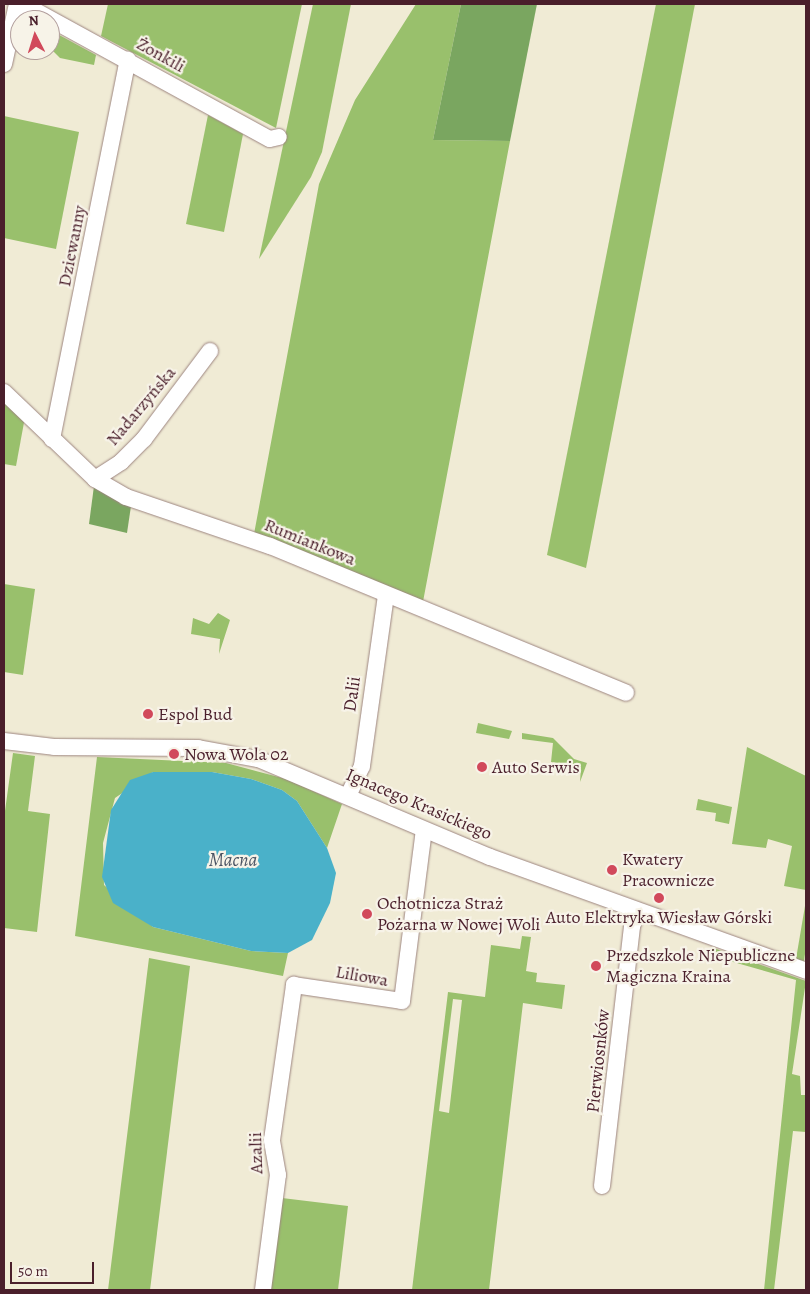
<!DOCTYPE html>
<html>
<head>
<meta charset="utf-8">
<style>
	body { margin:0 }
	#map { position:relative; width:810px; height:1294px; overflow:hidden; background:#f0ebd5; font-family:Alegreya,serif }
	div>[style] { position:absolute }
	.green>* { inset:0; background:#99c06c }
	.forest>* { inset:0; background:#7aa660 }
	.water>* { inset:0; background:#4ab1c9 }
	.roads { filter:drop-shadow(0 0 1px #9d8580) drop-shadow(0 0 1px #9d8580) }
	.minor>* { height:16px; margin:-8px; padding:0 8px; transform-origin:8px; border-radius:8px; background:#fff }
	.dots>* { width:14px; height:14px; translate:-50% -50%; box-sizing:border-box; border:2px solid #f7f3e8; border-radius:50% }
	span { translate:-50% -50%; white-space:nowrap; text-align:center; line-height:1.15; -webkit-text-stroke:4.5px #f7f3e8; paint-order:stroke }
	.street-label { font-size:18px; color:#4a1f2b }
	.poi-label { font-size:18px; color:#4a1f2b }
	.left { translate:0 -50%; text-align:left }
	.water-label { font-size:19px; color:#4a5262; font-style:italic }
	.frame { position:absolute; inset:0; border:5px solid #4a1f2b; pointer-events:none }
	.north { position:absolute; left:10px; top:10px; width:50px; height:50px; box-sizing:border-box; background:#f7f3e8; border:1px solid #b29e9c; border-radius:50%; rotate:355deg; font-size:14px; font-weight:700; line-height:20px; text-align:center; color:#4a1f2b }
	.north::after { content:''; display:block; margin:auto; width:18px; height:22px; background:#d1495b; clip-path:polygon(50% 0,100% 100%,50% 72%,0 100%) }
	.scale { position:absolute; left:10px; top:1262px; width:84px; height:22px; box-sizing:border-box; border:2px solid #4a1f2b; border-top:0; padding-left:6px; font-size:15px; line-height:18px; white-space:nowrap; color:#4a1f2b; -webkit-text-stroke:4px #f7f3e8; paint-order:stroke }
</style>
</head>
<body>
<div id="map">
	<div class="green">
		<i style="clip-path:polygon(108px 4px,302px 4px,276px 128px,101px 36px)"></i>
		<i style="clip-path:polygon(313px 4px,351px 4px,322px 152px,311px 177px,259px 259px)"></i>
		<i style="clip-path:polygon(416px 4px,461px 4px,433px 140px,510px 141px,422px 607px,254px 534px,319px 184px,355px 100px)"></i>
		<i style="clip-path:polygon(656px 4px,695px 4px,586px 568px,547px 555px)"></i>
		<i style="clip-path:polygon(50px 30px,96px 55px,94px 65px,60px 58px,50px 48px)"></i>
		<i style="clip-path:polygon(208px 115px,243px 134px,224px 232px,186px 224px)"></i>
		<i style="clip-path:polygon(4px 116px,79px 132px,56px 249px,4px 238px)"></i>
		<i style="clip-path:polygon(4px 399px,25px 417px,16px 466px,4px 464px)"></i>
		<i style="clip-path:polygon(4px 584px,35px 589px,23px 675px,4px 672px)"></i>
		<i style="clip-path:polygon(218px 613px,230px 620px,219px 654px,220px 639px,191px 634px,193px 618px,209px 624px)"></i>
		<i style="clip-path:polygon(478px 723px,512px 731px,509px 739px,476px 733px)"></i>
		<i style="clip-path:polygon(522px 733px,553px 738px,574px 759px,587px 763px,580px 782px,581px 767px,551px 762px,553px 743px,522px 739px)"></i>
		<i style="clip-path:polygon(747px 747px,806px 776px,806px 890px,784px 886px,792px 846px,768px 839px,766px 848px,732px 844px)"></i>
		<i style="clip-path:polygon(13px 753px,35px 756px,28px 811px,50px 814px,37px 932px,4px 928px,4px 818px)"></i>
		<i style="clip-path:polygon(97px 757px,226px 763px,286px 779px,342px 804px,327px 848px,297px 801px,282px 790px,251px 779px,212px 772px,153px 772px,115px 798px,103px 843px,104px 885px,153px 927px,251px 951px,288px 953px,283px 976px,75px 936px)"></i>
		<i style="clip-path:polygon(698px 799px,732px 807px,729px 824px,715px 821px,716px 813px,696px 810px)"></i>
		<i style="clip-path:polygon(806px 900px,806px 947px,804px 961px,796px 959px)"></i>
		<i style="clip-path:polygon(evenodd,522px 936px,531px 937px,526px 971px,537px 973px,536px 982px,565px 985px,562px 1009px,523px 1003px,489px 1290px,412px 1290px,448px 992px,485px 997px,491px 945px,520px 949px,522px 936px,453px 999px,462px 1000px,449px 1113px,439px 1111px,453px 999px)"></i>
		<i style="clip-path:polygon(711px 947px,806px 981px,792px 1074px,800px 1076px,801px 1095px,806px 1095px,806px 1132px,793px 1131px,774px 1290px,764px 1290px,796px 980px,712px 956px)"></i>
		<i style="clip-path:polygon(149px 958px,190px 966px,150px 1290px,108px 1290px)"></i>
		<i style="clip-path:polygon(282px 1198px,348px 1206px,338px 1290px,270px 1290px)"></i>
	</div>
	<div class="forest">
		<i style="clip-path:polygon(461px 4px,537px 4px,510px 141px,433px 140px)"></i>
		<i style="clip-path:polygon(94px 486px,131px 506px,127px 533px,89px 524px)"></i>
	</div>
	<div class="water">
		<i style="clip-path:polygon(153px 772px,212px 772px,251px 779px,282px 790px,297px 801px,327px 848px,336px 873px,330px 903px,312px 940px,288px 953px,251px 951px,153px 927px,113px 903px,102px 877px,111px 810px,130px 780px)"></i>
	</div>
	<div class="roads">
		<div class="minor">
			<i style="left:23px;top:4px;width:281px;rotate:28.7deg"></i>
			<i style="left:270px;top:139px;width:9px;rotate:-13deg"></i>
			<i style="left:4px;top:64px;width:61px;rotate:-77.8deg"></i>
			<i style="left:4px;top:392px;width:126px;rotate:43.7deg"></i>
			<i style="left:95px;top:479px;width:36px;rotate:30deg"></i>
			<i style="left:126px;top:497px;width:152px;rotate:18.8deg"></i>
			<i style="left:270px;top:546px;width:385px;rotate:22.4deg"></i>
			<i style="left:52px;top:439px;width:387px;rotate:-78.7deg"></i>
			<i style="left:95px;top:479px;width:31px;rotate:-33deg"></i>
			<i style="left:121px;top:462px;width:33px;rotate:-45deg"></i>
			<i style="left:144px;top:439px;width:110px;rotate:-53.1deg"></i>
			<i style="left:4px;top:741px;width:50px;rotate:6.8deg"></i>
			<i style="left:54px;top:747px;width:144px;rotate:0.4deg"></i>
			<i style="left:198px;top:748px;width:61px;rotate:10.4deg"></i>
			<i style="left:258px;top:759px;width:252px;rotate:22.9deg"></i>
			<i style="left:490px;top:857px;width:336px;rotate:19.8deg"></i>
			<i style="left:348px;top:796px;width:33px;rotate:-65deg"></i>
			<i style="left:362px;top:766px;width:173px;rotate:-82deg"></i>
			<i style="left:602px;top:1186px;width:262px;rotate:-83.4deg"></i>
			<i style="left:632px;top:926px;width:15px;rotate:-67deg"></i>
			<i style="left:263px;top:1290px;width:116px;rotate:-82.6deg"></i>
			<i style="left:278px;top:1175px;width:36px;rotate:-100deg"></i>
			<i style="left:272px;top:1140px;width:157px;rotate:-81.9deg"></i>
			<i style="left:294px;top:985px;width:109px;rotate:8.4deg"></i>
			<i style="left:402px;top:1001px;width:172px;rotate:-82.7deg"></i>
		</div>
	</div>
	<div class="dots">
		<i style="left:148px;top:714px;background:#d1495b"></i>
		<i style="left:174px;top:754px;background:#d1495b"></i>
		<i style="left:482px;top:767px;background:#d1495b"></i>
		<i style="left:612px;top:870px;background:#d1495b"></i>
		<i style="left:659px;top:898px;background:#d1495b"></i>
		<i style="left:367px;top:914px;background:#d1495b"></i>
		<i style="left:596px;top:966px;background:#d1495b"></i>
	</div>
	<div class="street-label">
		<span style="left:161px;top:55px;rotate:29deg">Żonkili</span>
		<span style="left:72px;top:246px;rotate:-79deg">Dziewanny</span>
		<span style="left:141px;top:406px;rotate:-50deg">Nadarzyńska</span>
		<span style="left:310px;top:542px;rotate:22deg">Rumiankowa</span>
		<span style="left:352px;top:694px;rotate:-82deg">Dalii</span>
		<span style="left:419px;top:804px;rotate:23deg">Ignacego Krasickiego</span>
		<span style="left:362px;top:976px;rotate:10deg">Liliowa</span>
		<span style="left:598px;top:1061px;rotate:-84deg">Pierwiosnków</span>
		<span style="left:256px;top:1153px;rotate:-92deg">Azalii</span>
	</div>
	<div class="poi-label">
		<span class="left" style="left:158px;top:714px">Espol Bud</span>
		<span class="left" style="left:184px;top:754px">Nowa Wola 02</span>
		<span class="left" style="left:492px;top:767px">Auto Serwis</span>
		<span class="left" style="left:622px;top:870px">Kwatery<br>Pracownicze</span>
		<span class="left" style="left:377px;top:914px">Ochotnicza Straż<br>Pożarna w Nowej Woli</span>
		<span style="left:659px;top:917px">Auto Elektryka Wiesław Górski</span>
		<span class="left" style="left:606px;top:966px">Przedszkole Niepubliczne<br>Magiczna Kraina</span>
	</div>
	<div class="water-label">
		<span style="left:233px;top:861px">Macna</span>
	</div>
	<div class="frame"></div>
	<div class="north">N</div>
	<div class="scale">50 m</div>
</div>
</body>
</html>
